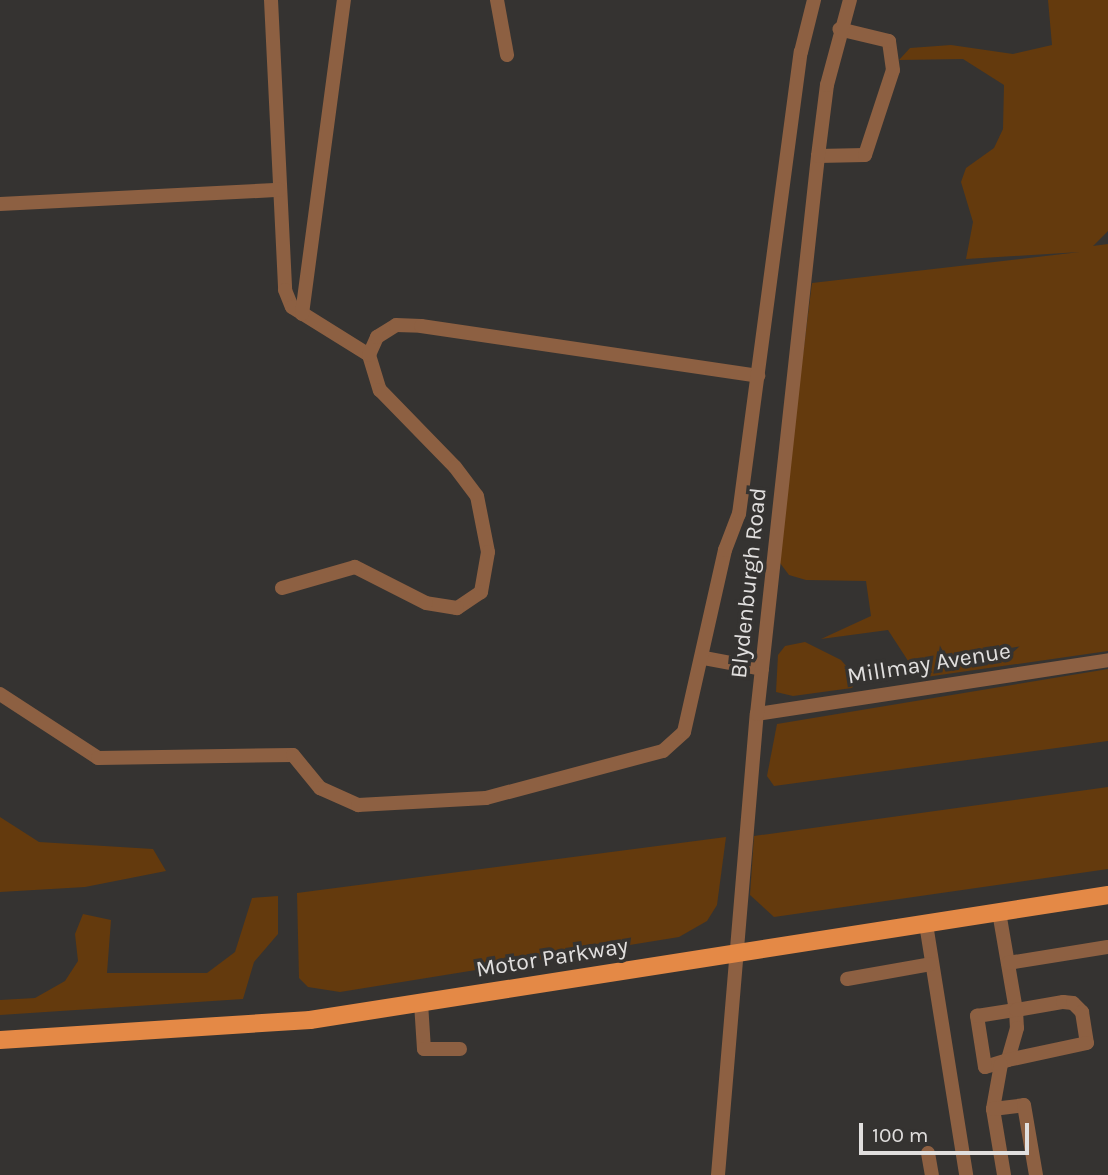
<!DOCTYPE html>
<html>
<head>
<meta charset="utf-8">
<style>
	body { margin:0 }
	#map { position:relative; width:1108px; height:1175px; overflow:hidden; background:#353331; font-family:Karla,sans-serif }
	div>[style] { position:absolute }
	.green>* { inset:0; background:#643a0d }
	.minor>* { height:14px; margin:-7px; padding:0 7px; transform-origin:7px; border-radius:7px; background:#8d6042 }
	.major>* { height:18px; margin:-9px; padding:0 9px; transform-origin:9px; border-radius:9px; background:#e48946 }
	span { translate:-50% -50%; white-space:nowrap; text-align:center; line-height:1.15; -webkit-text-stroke:7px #353331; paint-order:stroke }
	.street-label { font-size:23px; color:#e1dfde }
	.scale { position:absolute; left:859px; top:1123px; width:170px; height:32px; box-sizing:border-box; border:4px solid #e1dfde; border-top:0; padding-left:9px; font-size:21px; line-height:24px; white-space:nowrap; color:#e1dfde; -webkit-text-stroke:5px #353331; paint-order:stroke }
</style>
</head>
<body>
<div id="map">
	<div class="green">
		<i style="clip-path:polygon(1048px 0,1108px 0,1108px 231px,1093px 246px,1108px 244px,1108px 651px,926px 677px,914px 670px,888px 630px,821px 639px,871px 616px,866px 581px,806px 580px,789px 575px,777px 559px,812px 283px,1080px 252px,966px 259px,973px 222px,961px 182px,966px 168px,994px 148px,1003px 129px,1004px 85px,963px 59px,899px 60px,910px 48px,951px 45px,1013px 54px,1052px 45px)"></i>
		<i style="clip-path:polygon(805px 642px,841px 660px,858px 680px,852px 688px,793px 696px,776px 692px,778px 655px,785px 646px)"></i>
		<i style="clip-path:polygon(1108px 669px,1108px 741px,774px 786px,767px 776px,777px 724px)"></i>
		<i style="clip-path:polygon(1108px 787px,1108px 869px,774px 917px,750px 895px,754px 836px)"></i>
		<i style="clip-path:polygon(0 817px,39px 842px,153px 849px,166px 871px,85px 887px,0 892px)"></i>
		<i style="clip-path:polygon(726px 837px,717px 905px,707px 921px,679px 937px,340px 992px,308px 987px,299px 978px,297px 893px)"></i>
		<i style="clip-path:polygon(278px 896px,278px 934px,254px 962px,243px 999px,0 1015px,0 1000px,35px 998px,65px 981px,78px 961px,75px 934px,83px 914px,111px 920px,107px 973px,207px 973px,235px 952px,252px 898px)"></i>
	</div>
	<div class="minor">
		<i style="left:271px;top:0;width:290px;rotate:87.2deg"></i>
		<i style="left:285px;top:290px;width:18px;rotate:68deg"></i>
		<i style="left:292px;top:307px;width:91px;rotate:31.9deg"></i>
		<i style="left:369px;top:355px;width:37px;rotate:73deg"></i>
		<i style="left:380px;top:390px;width:107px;rotate:45.8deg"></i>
		<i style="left:455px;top:467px;width:36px;rotate:53deg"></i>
		<i style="left:477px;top:496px;width:57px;rotate:78.9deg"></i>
		<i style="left:488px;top:552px;width:41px;rotate:99.9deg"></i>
		<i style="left:481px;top:592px;width:29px;rotate:146deg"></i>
		<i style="left:457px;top:608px;width:31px;rotate:-171deg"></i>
		<i style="left:426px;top:603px;width:80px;rotate:-153.1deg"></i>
		<i style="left:355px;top:567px;width:76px;rotate:164deg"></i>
		<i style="left:497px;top:0;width:56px;rotate:79.7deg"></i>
		<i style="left:818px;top:156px;width:47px;rotate:-1.2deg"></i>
		<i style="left:865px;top:155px;width:89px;rotate:-71.8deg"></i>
		<i style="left:893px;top:70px;width:29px;rotate:-98deg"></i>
		<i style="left:889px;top:41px;width:51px;rotate:-166.5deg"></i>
		<i style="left:0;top:204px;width:280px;rotate:-2.9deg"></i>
		<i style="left:302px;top:314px;width:317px;rotate:-82.4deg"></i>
		<i style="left:369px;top:355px;width:20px;rotate:-66deg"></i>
		<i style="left:377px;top:337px;width:22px;rotate:-32deg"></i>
		<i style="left:396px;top:325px;width:25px;rotate:2deg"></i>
		<i style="left:421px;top:326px;width:341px;rotate:8.4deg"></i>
		<i style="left:704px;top:658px;width:59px;rotate:10.7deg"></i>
		<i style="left:0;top:694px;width:117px;rotate:33.1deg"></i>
		<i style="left:98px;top:758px;width:195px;rotate:-0.9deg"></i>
		<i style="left:293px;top:755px;width:43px;rotate:50.7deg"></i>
		<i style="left:320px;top:788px;width:42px;rotate:24.1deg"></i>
		<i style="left:358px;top:805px;width:128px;rotate:-3.1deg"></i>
		<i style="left:486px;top:798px;width:183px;rotate:-14.9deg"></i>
		<i style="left:663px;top:751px;width:28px;rotate:-42deg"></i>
		<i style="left:684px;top:732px;width:187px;rotate:-77.3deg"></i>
		<i style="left:725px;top:550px;width:39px;rotate:-69deg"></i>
		<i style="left:739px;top:514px;width:466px;rotate:-82.4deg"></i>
		<i style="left:801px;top:52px;width:54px;rotate:-76deg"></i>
		<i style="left:757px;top:714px;width:355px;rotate:-8.7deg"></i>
		<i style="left:999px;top:912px;width:99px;rotate:80.2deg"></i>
		<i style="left:1016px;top:1010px;width:18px;rotate:87deg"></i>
		<i style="left:1017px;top:1028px;width:33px;rotate:106deg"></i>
		<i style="left:1008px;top:1060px;width:24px;rotate:163deg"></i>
		<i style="left:985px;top:1067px;width:52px;rotate:-98.9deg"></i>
		<i style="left:977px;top:1016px;width:39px;rotate:-9deg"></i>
		<i style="left:1016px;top:1010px;width:48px;rotate:-9.7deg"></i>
		<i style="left:1063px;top:1002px;width:10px;rotate:6deg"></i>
		<i style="left:1073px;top:1003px;width:13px;rotate:45deg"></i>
		<i style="left:1082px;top:1012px;width:31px;rotate:81deg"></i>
		<i style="left:1087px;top:1043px;width:81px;rotate:167.9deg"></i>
		<i style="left:926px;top:924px;width:254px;rotate:80.9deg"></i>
		<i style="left:1008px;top:963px;width:101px;rotate:-9.1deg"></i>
		<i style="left:847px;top:979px;width:85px;rotate:-10.1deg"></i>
		<i style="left:421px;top:1003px;width:46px;rotate:86.3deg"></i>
		<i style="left:424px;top:1049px;width:36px"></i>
		<i style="left:1001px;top:1064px;width:46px;rotate:100.1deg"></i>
		<i style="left:993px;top:1109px;width:67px;rotate:80.5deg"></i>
		<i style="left:993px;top:1109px;width:31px;rotate:-7deg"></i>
		<i style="left:1024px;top:1105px;width:71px;rotate:80.3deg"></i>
		<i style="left:928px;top:1153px;width:22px;rotate:80deg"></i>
		<i style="left:718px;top:1175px;width:463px;rotate:-85.2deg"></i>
		<i style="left:757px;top:714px;width:561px;rotate:-83.76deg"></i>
		<i style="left:818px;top:156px;width:72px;rotate:-82.8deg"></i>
		<i style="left:827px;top:85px;width:88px;rotate:-74.9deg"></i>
	</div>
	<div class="major">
		<i style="left:0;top:1040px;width:311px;rotate:-3.7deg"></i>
		<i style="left:310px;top:1020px;width:808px;rotate:-8.9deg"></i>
	</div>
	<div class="street-label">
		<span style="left:749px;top:583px;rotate:-84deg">Blydenburgh Road</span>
		<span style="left:929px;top:664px;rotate:-9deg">Millmay Avenue</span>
		<span style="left:552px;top:958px;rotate:-9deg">Motor Parkway</span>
	</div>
	<div class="scale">100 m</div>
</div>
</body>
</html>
